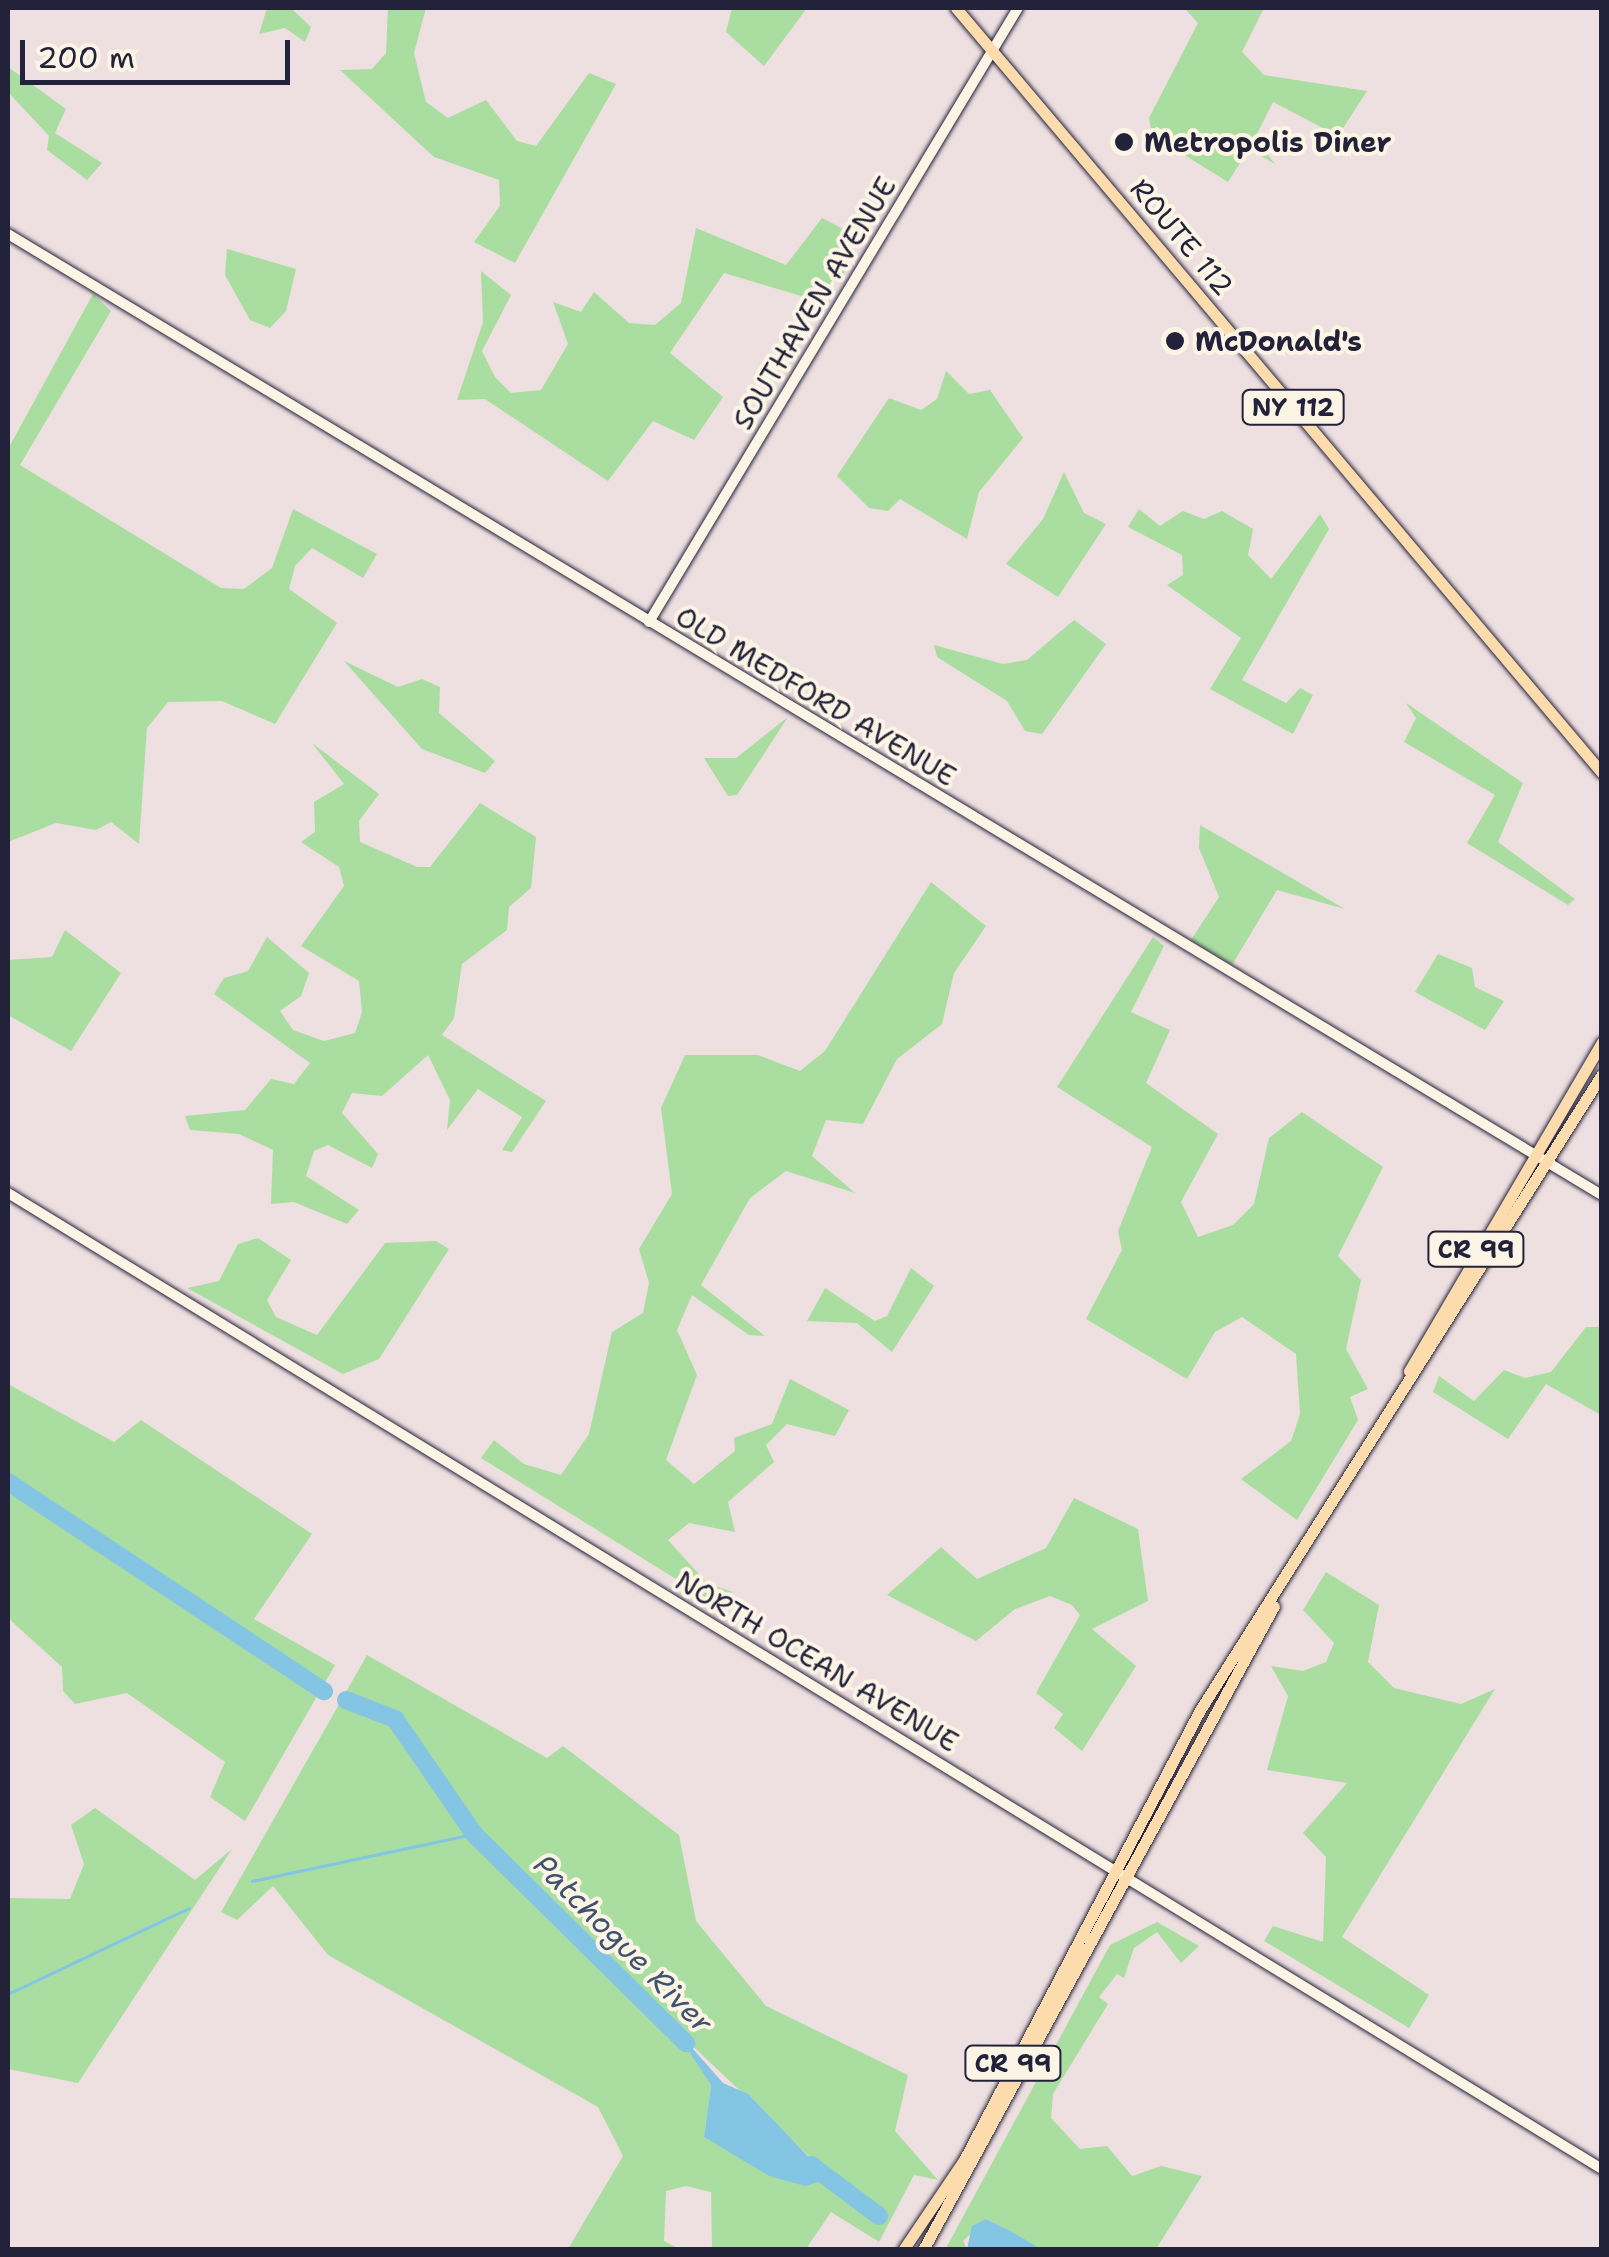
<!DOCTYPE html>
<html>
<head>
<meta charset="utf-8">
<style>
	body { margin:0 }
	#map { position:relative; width:1609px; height:2257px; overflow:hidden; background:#eedfe1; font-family:"Shantell Sans",sans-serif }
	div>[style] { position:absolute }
	.green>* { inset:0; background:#aadea0 }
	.water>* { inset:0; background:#84c5e4 }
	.stream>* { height:2.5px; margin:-1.25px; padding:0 1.25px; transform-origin:1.25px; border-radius:1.25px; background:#84c5e4 }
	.river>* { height:18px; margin:-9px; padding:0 9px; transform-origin:9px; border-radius:9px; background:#84c5e4 }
	.roads { filter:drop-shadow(0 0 2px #22223b) drop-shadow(0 0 2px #22223b) }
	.secondary>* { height:10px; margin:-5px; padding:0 5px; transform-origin:5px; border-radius:5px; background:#fcf5e5 }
	.primary>* { height:11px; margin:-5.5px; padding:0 5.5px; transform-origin:5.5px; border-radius:5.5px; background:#fcdcac }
	.dots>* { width:28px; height:28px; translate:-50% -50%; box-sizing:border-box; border:5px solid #fcf5e5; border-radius:50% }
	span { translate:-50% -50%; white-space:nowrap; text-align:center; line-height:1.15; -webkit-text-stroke:8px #fcf5e5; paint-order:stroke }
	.shield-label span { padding:2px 8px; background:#fcf5e5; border:2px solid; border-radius:8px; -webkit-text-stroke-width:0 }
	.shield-label { font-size:25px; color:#22223b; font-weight:700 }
	.poi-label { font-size:28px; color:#22223b; font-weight:700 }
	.left { translate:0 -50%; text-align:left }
	.street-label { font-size:28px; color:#22223b }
	.water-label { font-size:30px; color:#3f536e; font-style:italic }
	.frame { position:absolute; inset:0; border:10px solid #22223b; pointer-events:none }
	.scale { position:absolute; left:20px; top:40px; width:270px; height:45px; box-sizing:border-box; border:5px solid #22223b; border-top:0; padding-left:12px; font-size:30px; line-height:35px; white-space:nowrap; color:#22223b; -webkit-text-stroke:8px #fcf5e5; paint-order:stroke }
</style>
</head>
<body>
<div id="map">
	<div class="green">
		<i style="clip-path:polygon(267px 8px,291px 8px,311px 27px,305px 42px,285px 28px,259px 34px)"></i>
		<i style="clip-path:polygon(388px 8px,426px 8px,414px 53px,426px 102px,448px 118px,486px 100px,517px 141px,536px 146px,589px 73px,616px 84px,515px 263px,474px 242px,500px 206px,499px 180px,434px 157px,340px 70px,372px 69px,386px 53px)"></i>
		<i style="clip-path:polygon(732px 8px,807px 8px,764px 66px,726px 32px)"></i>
		<i style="clip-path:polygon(1184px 8px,1264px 8px,1242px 52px,1264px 75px,1367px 91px,1338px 136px,1273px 102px,1255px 138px,1275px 164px,1249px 149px,1228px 182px,1152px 135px,1149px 118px,1198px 23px)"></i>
		<i style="clip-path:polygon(8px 67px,66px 109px,55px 133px,102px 163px,87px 180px,47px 150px,49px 136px,8px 92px)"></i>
		<i style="clip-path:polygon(822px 218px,851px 233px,844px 274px,811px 299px,724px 273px,670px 353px,723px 397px,694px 440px,653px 421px,608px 481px,485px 399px,457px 400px,483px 322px,481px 271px,511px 295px,482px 351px,495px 377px,511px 393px,541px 390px,568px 344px,553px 302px,581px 312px,594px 292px,629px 323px,655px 325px,681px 303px,696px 228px,786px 265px)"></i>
		<i style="clip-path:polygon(227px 249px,296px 269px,286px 311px,270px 328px,250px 320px,225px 275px)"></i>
		<i style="clip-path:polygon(93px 294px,111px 311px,20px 465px,221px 588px,244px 589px,272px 568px,293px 509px,377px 554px,363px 578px,312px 548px,295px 566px,289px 589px,337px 623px,275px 724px,222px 701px,168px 702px,147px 728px,139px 844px,111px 822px,96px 830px,56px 823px,8px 842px,8px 449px)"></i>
		<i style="clip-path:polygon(946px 371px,969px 394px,990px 390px,1023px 438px,979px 492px,967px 539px,900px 499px,888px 511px,869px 508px,837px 476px,889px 398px,921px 410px,937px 399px)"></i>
		<i style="clip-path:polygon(1064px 472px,1084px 513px,1106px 524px,1058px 597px,1006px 564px,1043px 519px)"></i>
		<i style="clip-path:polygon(1139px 509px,1160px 526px,1183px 511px,1204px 519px,1222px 511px,1253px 529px,1248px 555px,1271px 579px,1320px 514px,1329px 529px,1242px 680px,1286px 703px,1300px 688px,1313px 695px,1293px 734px,1210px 689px,1241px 638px,1167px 585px,1183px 575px,1182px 555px,1128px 527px)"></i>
		<i style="clip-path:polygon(1074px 620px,1106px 644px,1042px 734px,1025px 731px,1007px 701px,937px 657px,934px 645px,1003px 664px,1027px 660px)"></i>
		<i style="clip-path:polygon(344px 661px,398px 687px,422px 679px,440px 687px,439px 713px,495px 761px,485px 773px,422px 749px)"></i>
		<i style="clip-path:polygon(1406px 703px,1523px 783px,1498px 842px,1575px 899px,1568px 905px,1467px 843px,1495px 795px,1404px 742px,1416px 718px)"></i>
		<i style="clip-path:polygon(788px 717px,737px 795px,728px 796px,704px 758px,736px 758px)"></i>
		<i style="clip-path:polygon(312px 743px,379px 794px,359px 821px,360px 842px,417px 867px,430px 867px,480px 803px,536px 837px,531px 888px,509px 907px,507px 930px,462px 964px,454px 1018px,442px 1035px,546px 1101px,512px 1152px,502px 1150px,522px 1117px,478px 1089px,447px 1130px,450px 1100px,428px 1055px,382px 1096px,352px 1093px,342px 1113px,378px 1154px,372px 1168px,328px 1145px,314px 1151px,306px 1176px,359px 1210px,347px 1224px,294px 1202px,271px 1204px,273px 1150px,239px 1134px,190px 1130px,185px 1116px,245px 1110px,271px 1079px,294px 1084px,310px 1063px,214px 994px,224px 978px,248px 971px,267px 937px,309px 973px,301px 996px,280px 1011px,293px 1030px,324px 1041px,355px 1033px,362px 1012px,359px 981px,301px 946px,344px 886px,339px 867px,301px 842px,315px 832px,314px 802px,344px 784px)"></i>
		<i style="clip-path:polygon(1200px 825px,1345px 909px,1277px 890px,1232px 965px,1191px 940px,1219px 897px,1199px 848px)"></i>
		<i style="clip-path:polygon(931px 882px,986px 926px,954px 973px,942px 1024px,897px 1059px,863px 1124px,826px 1120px,812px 1156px,855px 1193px,786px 1171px,750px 1198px,701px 1285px,765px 1336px,749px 1335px,692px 1295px,677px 1330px,697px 1375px,666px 1460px,694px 1484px,735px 1451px,734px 1438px,772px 1424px,790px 1379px,849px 1410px,835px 1436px,787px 1424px,766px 1445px,774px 1462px,728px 1502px,735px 1532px,689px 1523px,668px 1540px,707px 1583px,733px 1592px,713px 1602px,481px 1458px,494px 1440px,524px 1464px,561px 1475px,589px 1434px,612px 1332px,643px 1313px,649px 1283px,639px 1249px,672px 1194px,661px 1108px,685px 1055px,758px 1055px,800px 1071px,825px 1051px)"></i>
		<i style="clip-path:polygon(65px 930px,121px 973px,71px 1051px,8px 1015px,8px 960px,52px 957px)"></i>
		<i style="clip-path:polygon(1153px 937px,1164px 946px,1131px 1012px,1170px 1030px,1146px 1083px,1218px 1134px,1181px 1202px,1198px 1237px,1233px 1225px,1254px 1204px,1269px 1138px,1302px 1112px,1383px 1167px,1338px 1256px,1361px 1280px,1346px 1349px,1368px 1389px,1350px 1397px,1358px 1420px,1297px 1520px,1241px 1479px,1291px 1441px,1300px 1414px,1296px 1354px,1242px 1317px,1215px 1332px,1187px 1379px,1086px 1319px,1122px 1250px,1118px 1231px,1152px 1147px,1057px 1087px)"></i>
		<i style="clip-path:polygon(1438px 954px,1472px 968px,1475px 987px,1504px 1001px,1485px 1030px,1415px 992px)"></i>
		<i style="clip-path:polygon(258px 1238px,291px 1260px,267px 1300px,276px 1317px,317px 1335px,385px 1243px,436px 1241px,449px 1249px,379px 1359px,343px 1374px,187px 1288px,219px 1281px,238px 1244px)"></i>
		<i style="clip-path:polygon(911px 1268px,934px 1286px,892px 1352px,857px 1323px,807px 1321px,825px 1288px,875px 1321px,887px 1316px)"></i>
		<i style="clip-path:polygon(1586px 1327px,1601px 1327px,1601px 1415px,1546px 1384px,1508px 1439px,1433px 1392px,1439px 1376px,1474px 1401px,1504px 1370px,1525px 1378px,1551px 1372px)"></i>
		<i style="clip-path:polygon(8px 1384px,114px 1442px,141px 1420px,312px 1534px,254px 1619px,335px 1665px,245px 1821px,210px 1797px,225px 1762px,127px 1693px,75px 1704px,63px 1691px,62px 1667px,8px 1618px)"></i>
		<i style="clip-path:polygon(1074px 1498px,1138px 1529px,1148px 1601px,1092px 1629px,1136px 1666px,1082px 1751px,1054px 1728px,1063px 1714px,1036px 1693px,1080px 1615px,1072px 1605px,1050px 1596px,1015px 1609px,976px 1641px,887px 1595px,941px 1547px,977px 1579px,1046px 1548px)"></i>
		<i style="clip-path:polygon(1326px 1572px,1379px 1605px,1368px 1662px,1394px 1688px,1461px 1704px,1495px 1689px,1342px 1937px,1429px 1995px,1409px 2028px,1264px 1941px,1273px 1926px,1323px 1942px,1326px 1857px,1303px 1833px,1347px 1783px,1267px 1770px,1288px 1696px,1271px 1666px,1303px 1671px,1326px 1662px,1334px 1643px,1303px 1610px)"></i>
		<i style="clip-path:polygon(evenodd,367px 1655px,547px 1758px,563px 1746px,679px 1835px,696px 1921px,766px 2006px,908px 2075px,895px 2131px,938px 2180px,914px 2175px,879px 2242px,831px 2212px,806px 2249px,712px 2249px,711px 2192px,686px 2186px,666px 2191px,664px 2241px,679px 2249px,568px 2249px,623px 2156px,598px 2107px,328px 1955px,273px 1886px,237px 1920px,221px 1912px,367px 1655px,678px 2032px,811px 2158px,805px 2186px,704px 2137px,711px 2085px,678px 2032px)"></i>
		<i style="clip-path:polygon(95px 1808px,195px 1880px,232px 1849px,78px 2083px,8px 2069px,8px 1898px,70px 1899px,84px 1864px,71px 1825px)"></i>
		<i style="clip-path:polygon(1157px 1922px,1199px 1946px,1181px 1963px,1157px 1932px,1134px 1948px,1124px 1978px,1117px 1974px,1099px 1997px,1108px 2004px,1053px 2094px,1051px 2118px,1080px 2149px,1107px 2146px,1132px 2176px,1161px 2166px,1202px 2176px,1156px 2249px,1041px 2249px,986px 2219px,963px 2241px,967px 2249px,945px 2250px,1110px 1945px)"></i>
	</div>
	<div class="water">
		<i style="clip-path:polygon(671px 2024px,723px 2083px,748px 2094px,830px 2179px,805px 2186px,769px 2176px,704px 2137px,711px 2085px)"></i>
		<i style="clip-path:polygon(986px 2219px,1014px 2233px,1041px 2249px,967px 2249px,972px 2226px)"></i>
	</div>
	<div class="stream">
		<i style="left:252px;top:1881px;width:227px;rotate:-12deg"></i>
		<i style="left:8px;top:1994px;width:200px;rotate:-25.4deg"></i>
	</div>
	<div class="river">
		<i style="left:8px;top:1482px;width:379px;rotate:33.5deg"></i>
		<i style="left:346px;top:1700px;width:53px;rotate:21.2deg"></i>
		<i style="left:395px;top:1719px;width:140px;rotate:55.5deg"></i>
		<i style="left:474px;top:1834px;width:298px;rotate:44.6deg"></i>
		<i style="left:811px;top:2165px;width:85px;rotate:36.9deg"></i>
	</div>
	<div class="roads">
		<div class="secondary">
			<i style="left:8px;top:234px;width:1861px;rotate:31.09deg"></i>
			<i style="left:649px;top:622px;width:716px;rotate:-59deg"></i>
			<i style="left:8px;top:1193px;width:1869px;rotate:31.48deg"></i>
		</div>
		<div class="primary">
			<i style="left:956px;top:8px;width:1001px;rotate:49.82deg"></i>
			<i style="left:1409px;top:1371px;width:381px;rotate:-59.6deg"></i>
			<i style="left:903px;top:2250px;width:109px;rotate:-55.9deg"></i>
			<i style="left:964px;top:2160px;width:508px;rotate:-62.33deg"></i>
			<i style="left:1200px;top:1710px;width:752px;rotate:-57.7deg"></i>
			<i style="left:923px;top:2250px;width:733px;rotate:-61.41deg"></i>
		</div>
	</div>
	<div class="dots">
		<i style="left:1124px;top:142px;background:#22223b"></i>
		<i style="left:1175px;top:341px;background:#22223b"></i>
	</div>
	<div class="shield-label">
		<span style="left:1293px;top:407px">NY 112</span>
		<span style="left:1476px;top:1249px">CR 99</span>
		<span style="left:1013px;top:2063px">CR 99</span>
	</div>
	<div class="poi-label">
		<span class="left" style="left:1144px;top:142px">Metropolis Diner</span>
		<span class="left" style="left:1195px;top:341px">McDonald's</span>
	</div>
	<div class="street-label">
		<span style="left:1182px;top:237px;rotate:50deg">ROUTE 112</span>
		<span style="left:814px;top:303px;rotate:-59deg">SOUTHAVEN AVENUE</span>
		<span style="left:816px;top:696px;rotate:31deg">OLD MEDFORD AVENUE</span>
		<span style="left:817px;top:1661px;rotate:31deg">NORTH OCEAN AVENUE</span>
	</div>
	<div class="water-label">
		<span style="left:623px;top:1944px;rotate:45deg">Patchogue River</span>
	</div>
	<div class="frame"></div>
	<div class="scale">200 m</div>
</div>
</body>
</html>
